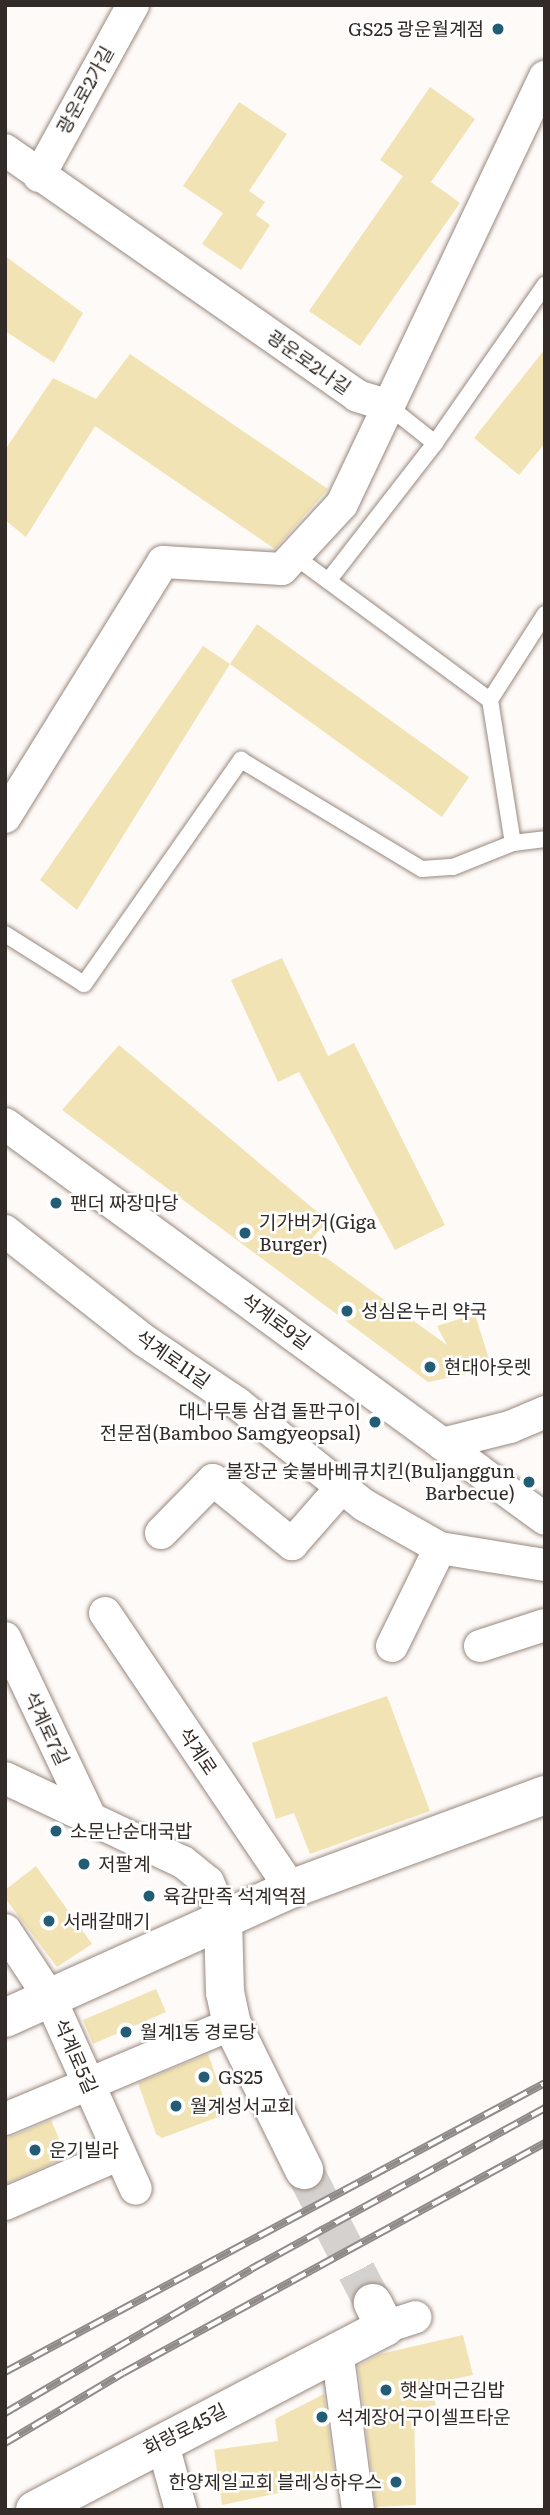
<!DOCTYPE html>
<html>
<head>
<meta charset="utf-8">
<style>
	body { margin:0 }
	#map { position:relative; width:550px; height:2515px; overflow:hidden; background:#fefaf8; font-family:Literata,"Noto Sans KR",serif }
	div>[style] { position:absolute }
	.building>* { inset:0; background:#f2e3b4 }
	.tertiary-tunnel>* { height:38px; margin-top:-19px; transform-origin:0; background:repeating-linear-gradient(90deg,#d5d1ce 0 38px,transparent 0 57px) }
	.roads { filter:drop-shadow(0 0 2px #98887d) drop-shadow(0 0 2px #98887d) }
	.service>* { height:16px; margin:-8px; padding:0 8px; transform-origin:8px; border-radius:8px; background:#fff }
	.minor>* { height:32px; margin:-16px; padding:0 16px; transform-origin:16px; border-radius:16px; background:#fff }
	.tertiary>* { height:38px; margin:-19px; padding:0 19px; transform-origin:19px; border-radius:19px; background:#fff }
	.rail>* { height:8px; margin-top:-4px; transform-origin:0; background:repeating-linear-gradient(90deg,#fff 0 16px,#908b88 0 32px); box-sizing:border-box; border-block:2px solid #908b88 }
	.dots>* { width:19px; height:19px; translate:-50% -50%; box-sizing:border-box; border:4px solid #fff; border-radius:50% }
	span { translate:-50% -50%; white-space:nowrap; text-align:center; line-height:1.15; -webkit-text-stroke:5px #fff; paint-order:stroke }
	.poi-label { font-size:19px; color:#322b27 }
	.right { translate:-100% -50%; text-align:right }
	.left { translate:0 -50%; text-align:left }
	.street-label { font-size:19px; color:#322b27 }
	.frame { position:absolute; inset:0; border:7px solid #322b27; pointer-events:none }
</style>
</head>
<body>
<div id="map">
	<div class="building">
		<i style="clip-path:polygon(430px 87px,475px 119px,431px 182px,460px 203px,360px 346px,309px 311px,403px 176px,380px 160px)"></i>
		<i style="clip-path:polygon(239px 102px,287px 134px,249px 191px,265px 202px,256px 215px,270px 225px,241px 270px,202px 244px,223px 213px,183px 186px)"></i>
		<i style="clip-path:polygon(5px 256px,83px 313px,54px 363px,5px 331px)"></i>
		<i style="clip-path:polygon(545px 349px,545px 443px,519px 475px,474px 438px)"></i>
		<i style="clip-path:polygon(130px 354px,328px 489px,275px 549px,95px 426px,26px 537px,5px 520px,5px 450px,53px 378px,96px 399px)"></i>
		<i style="clip-path:polygon(257px 624px,469px 777px,442px 817px,230px 664px)"></i>
		<i style="clip-path:polygon(203px 646px,230px 664px,77px 910px,40px 880px)"></i>
		<i style="clip-path:polygon(282px 958px,328px 1056px,354px 1043px,445px 1225px,395px 1250px,299px 1072px,278px 1082px,231px 980px)"></i>
		<i style="clip-path:polygon(119px 1045px,328px 1221px,307px 1244px,447px 1345px,437px 1326px,475px 1314px,492px 1369px,428px 1382px,62px 1110px)"></i>
		<i style="clip-path:polygon(387px 1696px,430px 1811px,310px 1854px,294px 1813px,276px 1819px,252px 1743px)"></i>
		<i style="clip-path:polygon(36px 1866px,92px 1944px,57px 1967px,5px 1898px,5px 1890px)"></i>
		<i style="clip-path:polygon(156px 1989px,166px 2012px,93px 2044px,83px 2020px)"></i>
		<i style="clip-path:polygon(208px 2054px,229px 2113px,162px 2138px,156px 2134px,138px 2083px)"></i>
		<i style="clip-path:polygon(51px 2120px,67px 2157px,5px 2184px,5px 2139px)"></i>
		<i style="clip-path:polygon(463px 2335px,473px 2375px,431px 2384px,436px 2405px,414px 2410px,416px 2505px,376px 2507px,358px 2366px,380px 2354px)"></i>
		<i style="clip-path:polygon(324px 2394px,334px 2471px,316px 2474px,317px 2485px,222px 2505px,214px 2450px,278px 2441px,275px 2419px)"></i>
	</div>
	<div class="tertiary-tunnel">
		<i style="left:304px;top:2170px;width:150px;rotate:62.6deg"></i>
	</div>
	<div class="roads">
		<div class="service">
			<i style="left:387px;top:405px;width:61px;rotate:38.4deg"></i>
			<i style="left:293px;top:555px;width:245px;rotate:36.4deg"></i>
			<i style="left:490px;top:700px;width:102px;rotate:-57.4deg"></i>
			<i style="left:328px;top:581px;width:175px;rotate:-52.2deg"></i>
			<i style="left:435px;top:443px;width:193px;rotate:-55.2deg"></i>
			<i style="left:490px;top:700px;width:145px;rotate:80.9deg"></i>
			<i style="left:5px;top:934px;width:93px;rotate:32.3deg"></i>
			<i style="left:84px;top:984px;width:274px;rotate:-55deg"></i>
			<i style="left:241px;top:760px;width:211px;rotate:31.1deg"></i>
			<i style="left:422px;top:869px;width:31px;rotate:-4deg"></i>
			<i style="left:453px;top:867px;width:65px;rotate:-21.8deg"></i>
			<i style="left:513px;top:843px;width:32px;rotate:-7deg"></i>
		</div>
		<div class="minor">
			<i style="left:5px;top:150px;width:429px;rotate:34.9deg"></i>
			<i style="left:357px;top:396px;width:31px;rotate:17deg"></i>
			<i style="left:39px;top:176px;width:195px;rotate:-61.2deg"></i>
			<i style="left:5px;top:817px;width:300px;rotate:-58.2deg"></i>
			<i style="left:163px;top:562px;width:119px;rotate:3.4deg"></i>
			<i style="left:282px;top:569px;width:88px;rotate:-47.3deg"></i>
			<i style="left:342px;top:504px;width:473px;rotate:-64.6deg"></i>
			<i style="left:5px;top:1124px;width:669px;rotate:36.18deg"></i>
			<i style="left:5px;top:1231px;width:178px;rotate:38.2deg"></i>
			<i style="left:145px;top:1341px;width:111px;rotate:34deg"></i>
			<i style="left:237px;top:1403px;width:163px;rotate:38.8deg"></i>
			<i style="left:364px;top:1505px;width:87px;rotate:29.5deg"></i>
			<i style="left:440px;top:1548px;width:106px;rotate:9.2deg"></i>
			<i style="left:442px;top:1444px;width:70px;rotate:-14deg"></i>
			<i style="left:510px;top:1427px;width:38px;rotate:-23deg"></i>
			<i style="left:161px;top:1533px;width:74px;rotate:-45.5deg"></i>
			<i style="left:213px;top:1480px;width:102px;rotate:39deg"></i>
			<i style="left:292px;top:1544px;width:76px;rotate:-48.7deg"></i>
			<i style="left:105px;top:1613px;width:333px;rotate:56deg"></i>
			<i style="left:5px;top:1638px;width:198px;rotate:64.6deg"></i>
			<i style="left:392px;top:1646px;width:109px;rotate:-63.9deg"></i>
			<i style="left:480px;top:1646px;width:68px;rotate:-17.9deg"></i>
			<i style="left:5px;top:1778px;width:197px;rotate:25.3deg"></i>
			<i style="left:183px;top:1862px;width:32px;rotate:39deg"></i>
			<i style="left:208px;top:1882px;width:39px;rotate:67deg"></i>
			<i style="left:5px;top:1930px;width:82px;rotate:56.5deg"></i>
			<i style="left:50px;top:1998px;width:209px;rotate:65.8deg"></i>
			<i style="left:5px;top:2119px;width:246px;rotate:-22.7deg"></i>
			<i style="left:5px;top:2204px;width:125px;rotate:-23.5deg"></i>
			<i style="left:385px;top:2327px;width:32px;rotate:-18deg"></i>
			<i style="left:337px;top:2350px;width:161px;rotate:82.5deg"></i>
			<i style="left:162px;top:2441px;width:72px;rotate:74.6deg"></i>
		</div>
		<div class="tertiary">
			<i style="left:223px;top:1918px;width:74px;rotate:88.5deg"></i>
			<i style="left:225px;top:1992px;width:33px;rotate:78deg"></i>
			<i style="left:232px;top:2024px;width:163px;rotate:63.7deg"></i>
			<i style="left:5px;top:2018px;width:314px;rotate:-24.3deg"></i>
			<i style="left:291px;top:1889px;width:271px;rotate:-20.3deg"></i>
			<i style="left:35px;top:2510px;width:395px;rotate:-27.6deg"></i>
			<i style="left:385px;top:2327px;width:27px;rotate:-117deg"></i>
		</div>
	</div>
	<div class="rail">
		<i style="left:5px;top:2372px;width:612px;rotate:-28.16deg"></i>
		<i style="left:5px;top:2413px;width:285px;rotate:-30.3deg"></i>
		<i style="left:251px;top:2269px;width:335px;rotate:-28.7deg"></i>
		<i style="left:5px;top:2443px;width:137px;rotate:-30.7deg"></i>
		<i style="left:123px;top:2373px;width:481px;rotate:-28.6deg"></i>
	</div>
	<div class="dots">
		<i style="left:498px;top:29px;background:#225d75"></i>
		<i style="left:56px;top:1203px;background:#225d75"></i>
		<i style="left:245px;top:1233px;background:#225d75"></i>
		<i style="left:347px;top:1311px;background:#225d75"></i>
		<i style="left:430px;top:1367px;background:#225d75"></i>
		<i style="left:375px;top:1422px;background:#225d75"></i>
		<i style="left:529px;top:1482px;background:#225d75"></i>
		<i style="left:56px;top:1831px;background:#225d75"></i>
		<i style="left:84px;top:1864px;background:#225d75"></i>
		<i style="left:149px;top:1896px;background:#225d75"></i>
		<i style="left:49px;top:1921px;background:#225d75"></i>
		<i style="left:126px;top:2032px;background:#225d75"></i>
		<i style="left:204px;top:2077px;background:#225d75"></i>
		<i style="left:176px;top:2106px;background:#225d75"></i>
		<i style="left:35px;top:2150px;background:#225d75"></i>
		<i style="left:386px;top:2390px;background:#225d75"></i>
		<i style="left:322px;top:2417px;background:#225d75"></i>
		<i style="left:396px;top:2482px;background:#225d75"></i>
	</div>
	<div class="poi-label">
		<span class="right" style="left:484px;top:29px">GS25 광운월계점</span>
		<span class="left" style="left:70px;top:1203px">팬더 짜장마당</span>
		<span class="left" style="left:259px;top:1233px">기가버거(Giga<br>Burger)</span>
		<span class="left" style="left:361px;top:1311px">성심온누리 약국</span>
		<span class="left" style="left:444px;top:1367px">현대아웃렛</span>
		<span class="right" style="left:361px;top:1422px">대나무통 삼겹 돌판구이<br>전문점(Bamboo Samgyeopsal)</span>
		<span class="right" style="left:515px;top:1482px">불장군 숯불바베큐치킨(Buljanggun<br>Barbecue)</span>
		<span class="left" style="left:70px;top:1831px">소문난순대국밥</span>
		<span class="left" style="left:98px;top:1864px">저팔계</span>
		<span class="left" style="left:163px;top:1896px">육감만족 석계역점</span>
		<span class="left" style="left:63px;top:1921px">서래갈매기</span>
		<span class="left" style="left:140px;top:2032px">월계1동 경로당</span>
		<span class="left" style="left:218px;top:2077px">GS25</span>
		<span class="left" style="left:190px;top:2106px">월계성서교회</span>
		<span class="left" style="left:49px;top:2150px">운기빌라</span>
		<span class="left" style="left:400px;top:2390px">햇살머근김밥</span>
		<span class="left" style="left:336px;top:2417px">석계장어구이셀프타운</span>
		<span class="right" style="left:382px;top:2482px">한양제일교회 블레싱하우스</span>
	</div>
	<div class="street-label">
		<span style="left:85px;top:90px;rotate:-61deg">광운로2가길</span>
		<span style="left:309px;top:362px;rotate:35deg">광운로2나길</span>
		<span style="left:276px;top:1321px;rotate:36deg">석계로9길</span>
		<span style="left:173px;top:1359px;rotate:35deg">석계로11길</span>
		<span style="left:47px;top:1728px;rotate:65deg">석계로7길</span>
		<span style="left:198px;top:1751px;rotate:56deg">석계로</span>
		<span style="left:76px;top:2056px;rotate:66deg">석계로5길</span>
		<span style="left:185px;top:2429px;rotate:-27deg">화랑로45길</span>
	</div>
	<div class="frame"></div>
</div>
</body>
</html>
